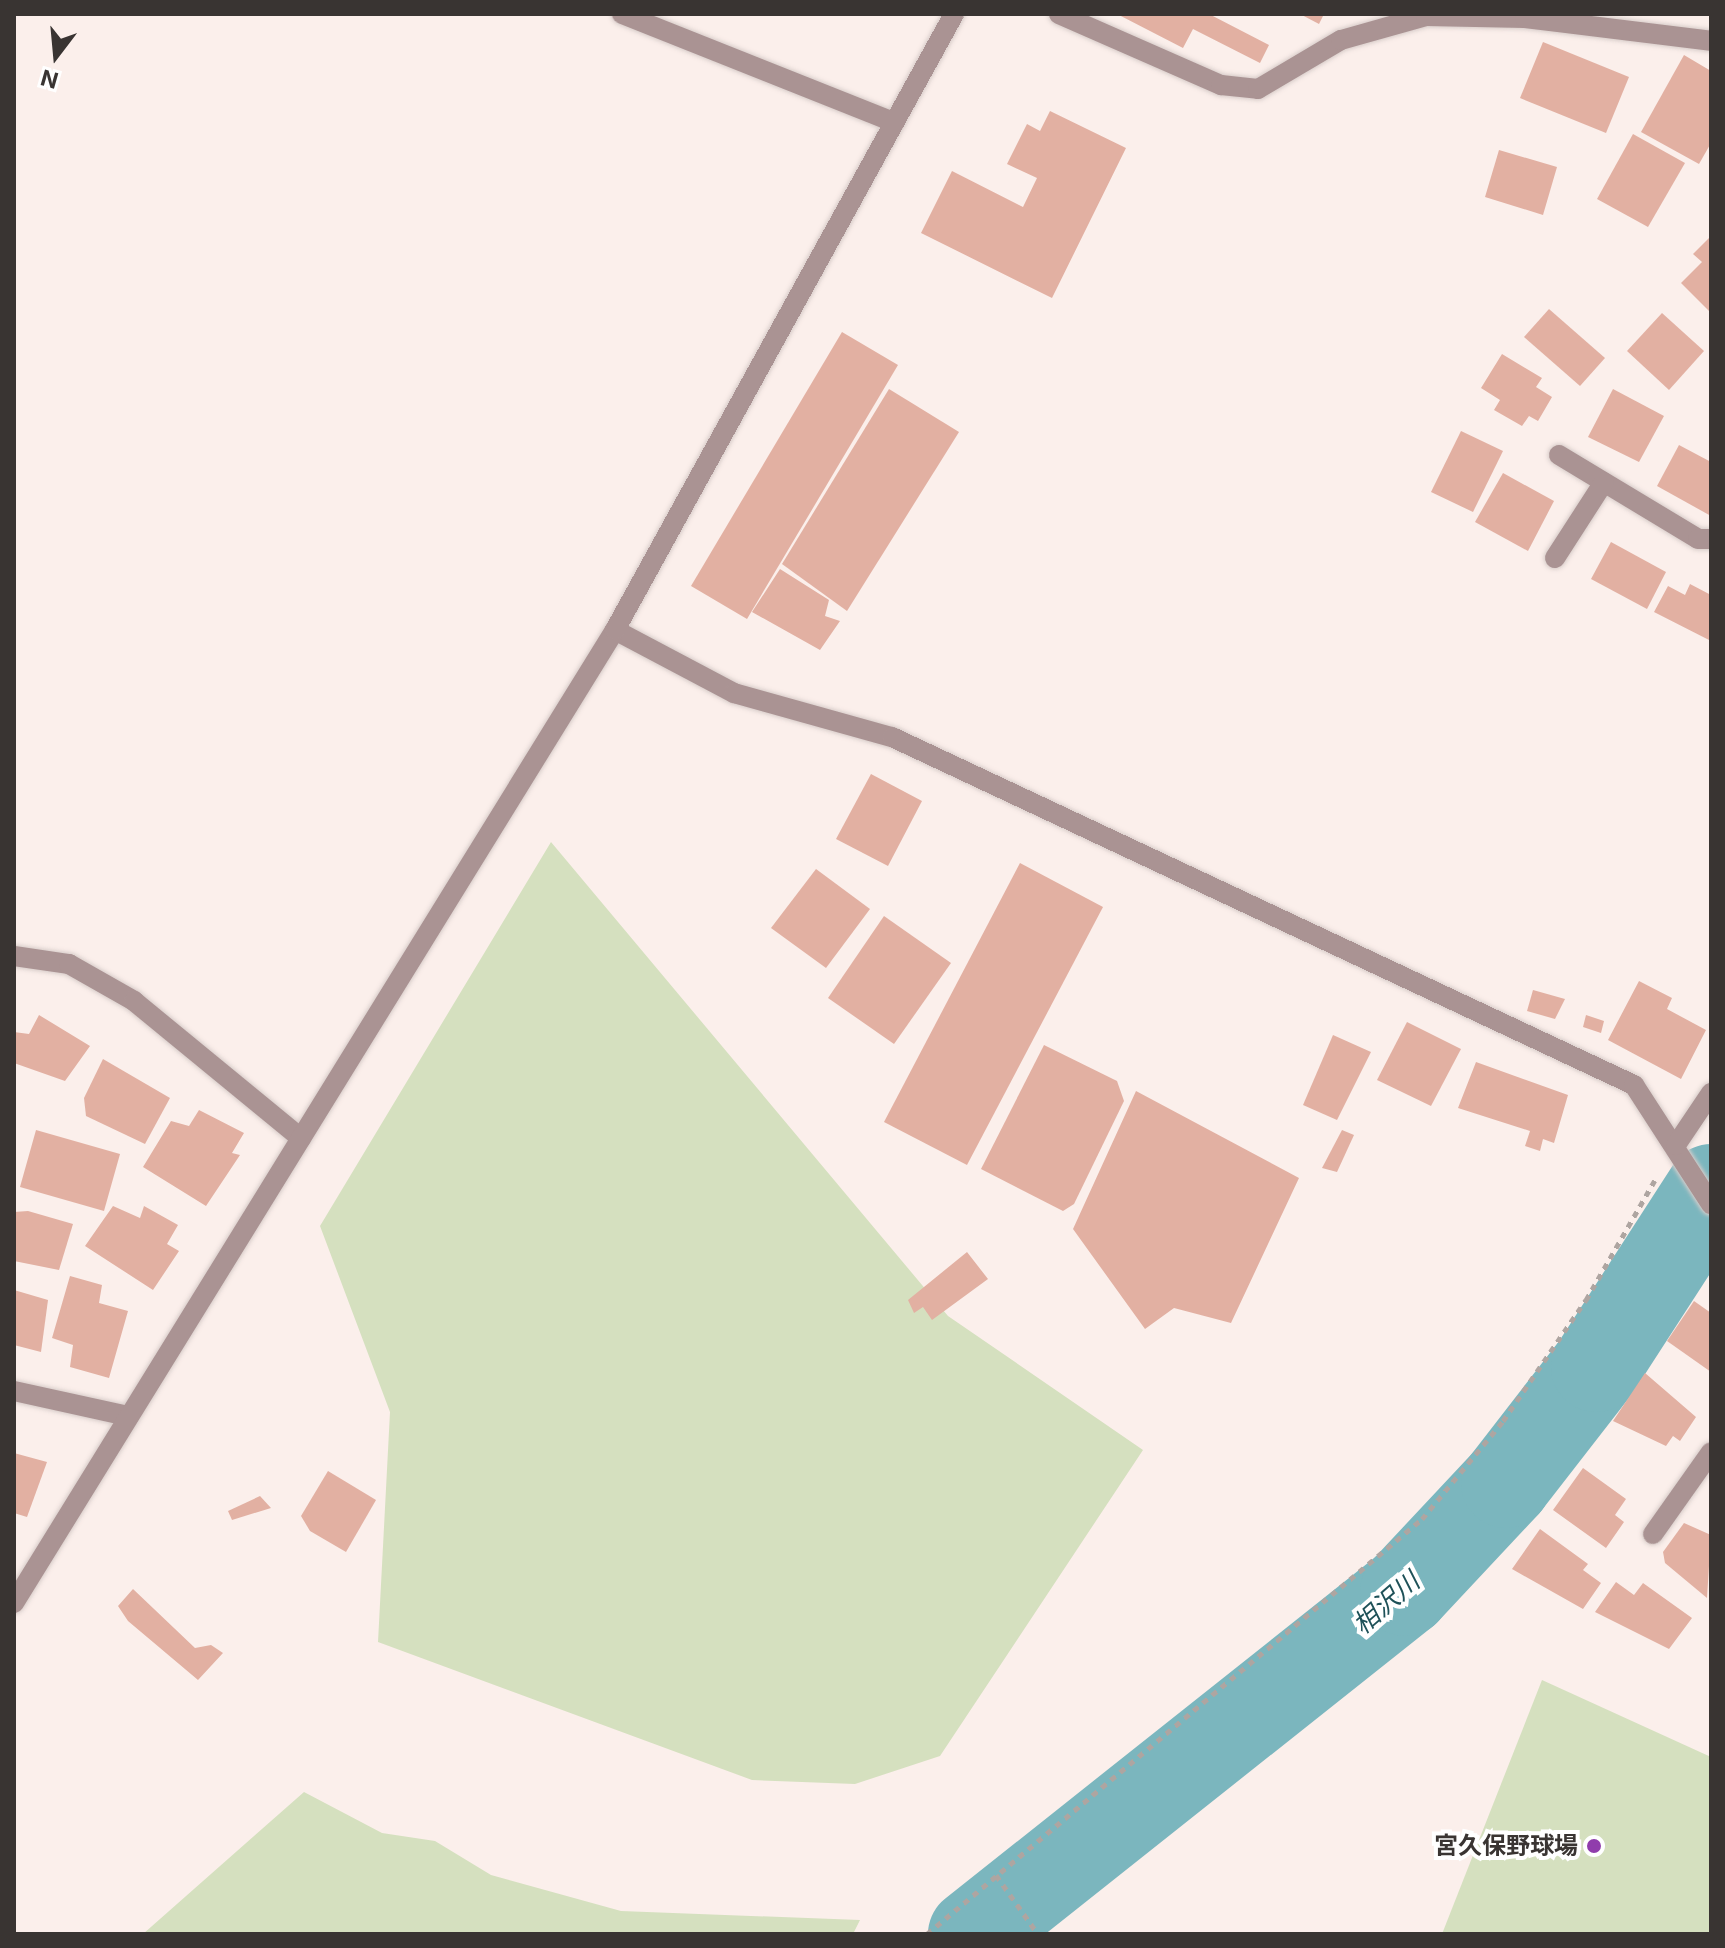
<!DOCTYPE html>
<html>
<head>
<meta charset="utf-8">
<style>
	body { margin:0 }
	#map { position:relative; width:1725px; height:1948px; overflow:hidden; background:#fbefeb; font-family:Inter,"Noto Sans JP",sans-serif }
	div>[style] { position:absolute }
	.green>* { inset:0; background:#d5e0bf }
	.river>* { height:90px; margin:-45px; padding:0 45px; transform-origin:45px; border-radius:45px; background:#7bb6be }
	.building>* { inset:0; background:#e2b0a2 }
	.path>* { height:5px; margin-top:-2.5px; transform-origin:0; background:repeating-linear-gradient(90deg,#aea5a1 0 6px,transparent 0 12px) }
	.roads { filter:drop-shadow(0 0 2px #d8cdca) drop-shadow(0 0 2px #d8cdca) }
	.minor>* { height:20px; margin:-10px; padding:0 10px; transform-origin:10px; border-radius:10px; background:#aa9393 }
	.dots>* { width:22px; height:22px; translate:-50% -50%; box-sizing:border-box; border:4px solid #fff; border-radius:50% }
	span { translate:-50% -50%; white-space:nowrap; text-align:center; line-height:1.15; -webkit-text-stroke:8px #fff; paint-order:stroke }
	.poi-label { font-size:24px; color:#393432; font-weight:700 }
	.right { translate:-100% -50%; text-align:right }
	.water-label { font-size:26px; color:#1e5158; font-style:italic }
	.frame { position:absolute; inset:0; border:16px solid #393432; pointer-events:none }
	.north { position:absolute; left:16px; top:16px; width:80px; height:80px; -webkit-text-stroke:6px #fff; paint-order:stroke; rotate:196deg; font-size:22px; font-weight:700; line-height:32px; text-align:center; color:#393432 }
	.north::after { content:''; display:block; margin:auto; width:28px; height:36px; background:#393432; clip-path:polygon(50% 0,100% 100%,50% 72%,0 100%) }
</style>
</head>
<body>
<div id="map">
	<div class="green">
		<i style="clip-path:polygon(551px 842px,948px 1316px,1143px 1450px,940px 1756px,855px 1784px,752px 1780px,378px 1642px,390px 1412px,320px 1226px)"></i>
		<i style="clip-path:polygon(1542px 1680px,1711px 1757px,1711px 1934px,1442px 1934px)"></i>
		<i style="clip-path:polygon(304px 1792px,382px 1833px,435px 1841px,491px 1875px,621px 1911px,860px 1920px,853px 1934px,143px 1934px)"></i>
	</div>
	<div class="river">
		<i style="left:973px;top:1934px;width:552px;rotate:-38.45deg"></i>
		<i style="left:1405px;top:1591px;width:148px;rotate:-46.9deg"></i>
		<i style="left:1506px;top:1483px;width:147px;rotate:-52.2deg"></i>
		<i style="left:1596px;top:1367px;width:212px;rotate:-57.1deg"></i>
	</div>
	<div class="building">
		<i style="clip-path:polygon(1117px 14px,1209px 14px,1269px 45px,1260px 63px,1193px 29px,1183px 48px)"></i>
		<i style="clip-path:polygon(1300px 14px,1324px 14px,1319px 24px)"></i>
		<i style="clip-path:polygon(1543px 42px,1629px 77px,1606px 133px,1520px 98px)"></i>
		<i style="clip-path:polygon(1684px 55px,1711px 71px,1711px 143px,1699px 164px,1641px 132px)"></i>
		<i style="clip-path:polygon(1050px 111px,1126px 148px,1052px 298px,921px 233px,952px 171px,1023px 207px,1037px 178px,1007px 164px,1027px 124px,1040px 131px)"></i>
		<i style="clip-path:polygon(1633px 134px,1685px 163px,1648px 227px,1597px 199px)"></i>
		<i style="clip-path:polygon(1499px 150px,1557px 167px,1543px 215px,1485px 197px)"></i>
		<i style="clip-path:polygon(1711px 236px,1711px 313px,1681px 283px,1702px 262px,1693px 254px)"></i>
		<i style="clip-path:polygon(1549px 309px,1605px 358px,1580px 386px,1524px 337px)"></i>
		<i style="clip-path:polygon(1662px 313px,1704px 351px,1669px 390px,1627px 351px)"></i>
		<i style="clip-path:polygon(842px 332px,898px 365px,747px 619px,691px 586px)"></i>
		<i style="clip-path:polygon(1502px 354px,1542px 378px,1536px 387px,1552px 397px,1538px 421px,1529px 416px,1522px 426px,1494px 410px,1500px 400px,1481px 388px)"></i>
		<i style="clip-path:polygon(889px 389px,959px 432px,847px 611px,782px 564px)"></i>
		<i style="clip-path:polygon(1613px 389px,1664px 416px,1639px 462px,1588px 437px)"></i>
		<i style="clip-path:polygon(1461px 431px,1503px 451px,1473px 512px,1431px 492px)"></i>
		<i style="clip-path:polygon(1679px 445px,1711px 462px,1711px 516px,1657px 486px)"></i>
		<i style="clip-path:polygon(1503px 473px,1554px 501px,1528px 551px,1475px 522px)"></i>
		<i style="clip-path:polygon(1611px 542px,1666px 572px,1647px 609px,1591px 579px)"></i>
		<i style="clip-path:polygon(780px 569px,829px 600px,825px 616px,840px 621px,820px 650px,752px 612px)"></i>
		<i style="clip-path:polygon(1690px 584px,1711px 595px,1711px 641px,1654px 612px,1668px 586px,1685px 595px)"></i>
		<i style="clip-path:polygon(871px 774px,922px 801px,888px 866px,836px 839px)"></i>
		<i style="clip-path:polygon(1020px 863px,1103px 907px,967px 1165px,884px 1122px)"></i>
		<i style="clip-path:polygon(816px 869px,870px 909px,826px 968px,771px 928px)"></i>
		<i style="clip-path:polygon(884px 916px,951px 963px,894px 1044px,828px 998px)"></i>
		<i style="clip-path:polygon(1639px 981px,1672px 998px,1667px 1009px,1706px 1030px,1681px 1079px,1608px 1040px)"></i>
		<i style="clip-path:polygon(1533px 990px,1565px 999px,1555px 1019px,1527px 1011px)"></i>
		<i style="clip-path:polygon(39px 1015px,90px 1046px,65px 1081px,14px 1063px,14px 1032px,29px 1034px)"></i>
		<i style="clip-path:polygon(1586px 1015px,1604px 1021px,1601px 1033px,1583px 1027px)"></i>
		<i style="clip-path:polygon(1407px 1022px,1461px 1049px,1431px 1106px,1377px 1080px)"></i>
		<i style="clip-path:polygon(1333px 1035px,1371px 1052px,1337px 1120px,1303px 1105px)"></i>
		<i style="clip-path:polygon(1044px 1045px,1117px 1081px,1124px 1101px,1074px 1204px,1063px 1211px,981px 1169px)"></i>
		<i style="clip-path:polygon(103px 1059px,170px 1098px,145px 1144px,86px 1116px,84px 1098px)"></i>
		<i style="clip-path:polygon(1476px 1062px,1568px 1095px,1554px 1143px,1543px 1139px,1540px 1151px,1525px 1146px,1530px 1131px,1458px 1108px)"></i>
		<i style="clip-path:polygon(1136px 1091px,1299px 1178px,1231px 1323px,1174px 1308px,1145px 1329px,1073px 1229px)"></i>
		<i style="clip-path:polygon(199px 1110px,244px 1133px,232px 1153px,240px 1155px,206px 1206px,143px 1167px,171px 1121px,189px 1126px)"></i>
		<i style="clip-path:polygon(36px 1130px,120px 1154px,104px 1211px,20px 1187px)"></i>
		<i style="clip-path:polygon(1342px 1130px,1354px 1135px,1337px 1172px,1322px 1168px)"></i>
		<i style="clip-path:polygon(113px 1206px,140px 1218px,144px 1206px,178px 1225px,167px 1244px,179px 1251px,153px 1290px,85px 1246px)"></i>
		<i style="clip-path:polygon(28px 1211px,73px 1224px,59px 1270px,14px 1261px,14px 1212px)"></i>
		<i style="clip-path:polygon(967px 1252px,988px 1279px,932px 1320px,923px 1307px,914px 1313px,908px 1300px)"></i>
		<i style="clip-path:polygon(70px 1276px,102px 1285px,99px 1303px,128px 1311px,109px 1378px,70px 1367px,73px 1345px,52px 1338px)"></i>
		<i style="clip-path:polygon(14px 1290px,48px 1300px,41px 1352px,14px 1345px)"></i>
		<i style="clip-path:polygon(1694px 1301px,1711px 1313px,1711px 1372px,1667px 1341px)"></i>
		<i style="clip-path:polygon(1645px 1373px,1696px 1417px,1680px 1441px,1673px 1436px,1666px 1446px,1613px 1421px)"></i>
		<i style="clip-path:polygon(14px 1453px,47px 1462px,27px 1517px,14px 1513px)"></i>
		<i style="clip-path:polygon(1583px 1468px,1626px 1499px,1615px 1515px,1624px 1522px,1606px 1548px,1553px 1510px)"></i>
		<i style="clip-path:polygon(328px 1471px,376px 1500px,346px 1552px,310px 1531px,301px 1516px)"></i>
		<i style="clip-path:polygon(260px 1496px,271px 1508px,232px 1520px,228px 1511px)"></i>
		<i style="clip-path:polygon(1684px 1523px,1711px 1535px,1707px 1598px,1665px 1563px,1663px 1552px)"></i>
		<i style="clip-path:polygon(1540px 1529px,1588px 1564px,1583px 1570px,1601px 1583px,1583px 1609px,1512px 1569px)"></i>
		<i style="clip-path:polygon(1616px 1582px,1634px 1595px,1643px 1583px,1692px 1618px,1669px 1649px,1595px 1612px)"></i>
		<i style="clip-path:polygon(133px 1589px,195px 1648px,211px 1645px,223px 1653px,198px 1680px,128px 1621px,118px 1606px)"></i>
	</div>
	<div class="path">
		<i style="left:996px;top:1875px;width:72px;rotate:54.6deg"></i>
		<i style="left:927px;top:1934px;width:646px;rotate:-39.98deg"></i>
		<i style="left:1422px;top:1519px;width:127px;rotate:-50.4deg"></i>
		<i style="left:1503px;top:1421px;width:147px;rotate:-55.6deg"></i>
		<i style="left:1586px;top:1300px;width:138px;rotate:-60.1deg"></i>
	</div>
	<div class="roads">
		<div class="minor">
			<i style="left:622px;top:14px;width:293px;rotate:21.7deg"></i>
			<i style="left:1059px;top:14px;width:177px;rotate:23.7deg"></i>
			<i style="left:1221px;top:85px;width:37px;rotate:6deg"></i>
			<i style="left:1258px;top:89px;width:96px;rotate:-30.6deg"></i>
			<i style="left:1341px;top:40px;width:88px;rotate:-15.8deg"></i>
			<i style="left:1426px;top:16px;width:99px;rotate:1.2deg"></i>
			<i style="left:1525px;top:18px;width:187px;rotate:7deg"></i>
			<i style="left:1559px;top:455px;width:162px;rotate:31.1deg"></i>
			<i style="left:1698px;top:539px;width:13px"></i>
			<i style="left:1555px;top:558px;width:90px;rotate:-57.2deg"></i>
			<i style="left:615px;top:630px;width:135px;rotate:27.9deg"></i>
			<i style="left:734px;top:693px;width:164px;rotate:15.6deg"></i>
			<i style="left:892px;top:737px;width:820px;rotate:25.13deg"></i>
			<i style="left:1634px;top:1085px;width:142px;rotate:57.1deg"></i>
			<i style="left:14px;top:956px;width:56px;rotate:8.3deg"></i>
			<i style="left:69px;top:964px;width:75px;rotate:29.6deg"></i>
			<i style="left:134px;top:1001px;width:216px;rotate:39.4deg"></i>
			<i style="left:1676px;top:1145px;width:63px;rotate:-56.1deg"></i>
			<i style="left:14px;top:1391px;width:117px;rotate:12.4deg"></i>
			<i style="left:1653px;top:1534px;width:100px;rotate:-54.7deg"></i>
			<i style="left:14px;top:1603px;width:1144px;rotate:-58.3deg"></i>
			<i style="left:615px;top:630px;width:703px;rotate:-61.17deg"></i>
		</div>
	</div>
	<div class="dots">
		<i style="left:1594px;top:1846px;background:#903dac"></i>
	</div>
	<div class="poi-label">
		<span class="right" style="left:1578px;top:1846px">宮久保野球場</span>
	</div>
	<div class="water-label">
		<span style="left:1386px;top:1603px;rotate:-41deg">相沢川</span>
	</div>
	<div class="frame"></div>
	<div class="north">N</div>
</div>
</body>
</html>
